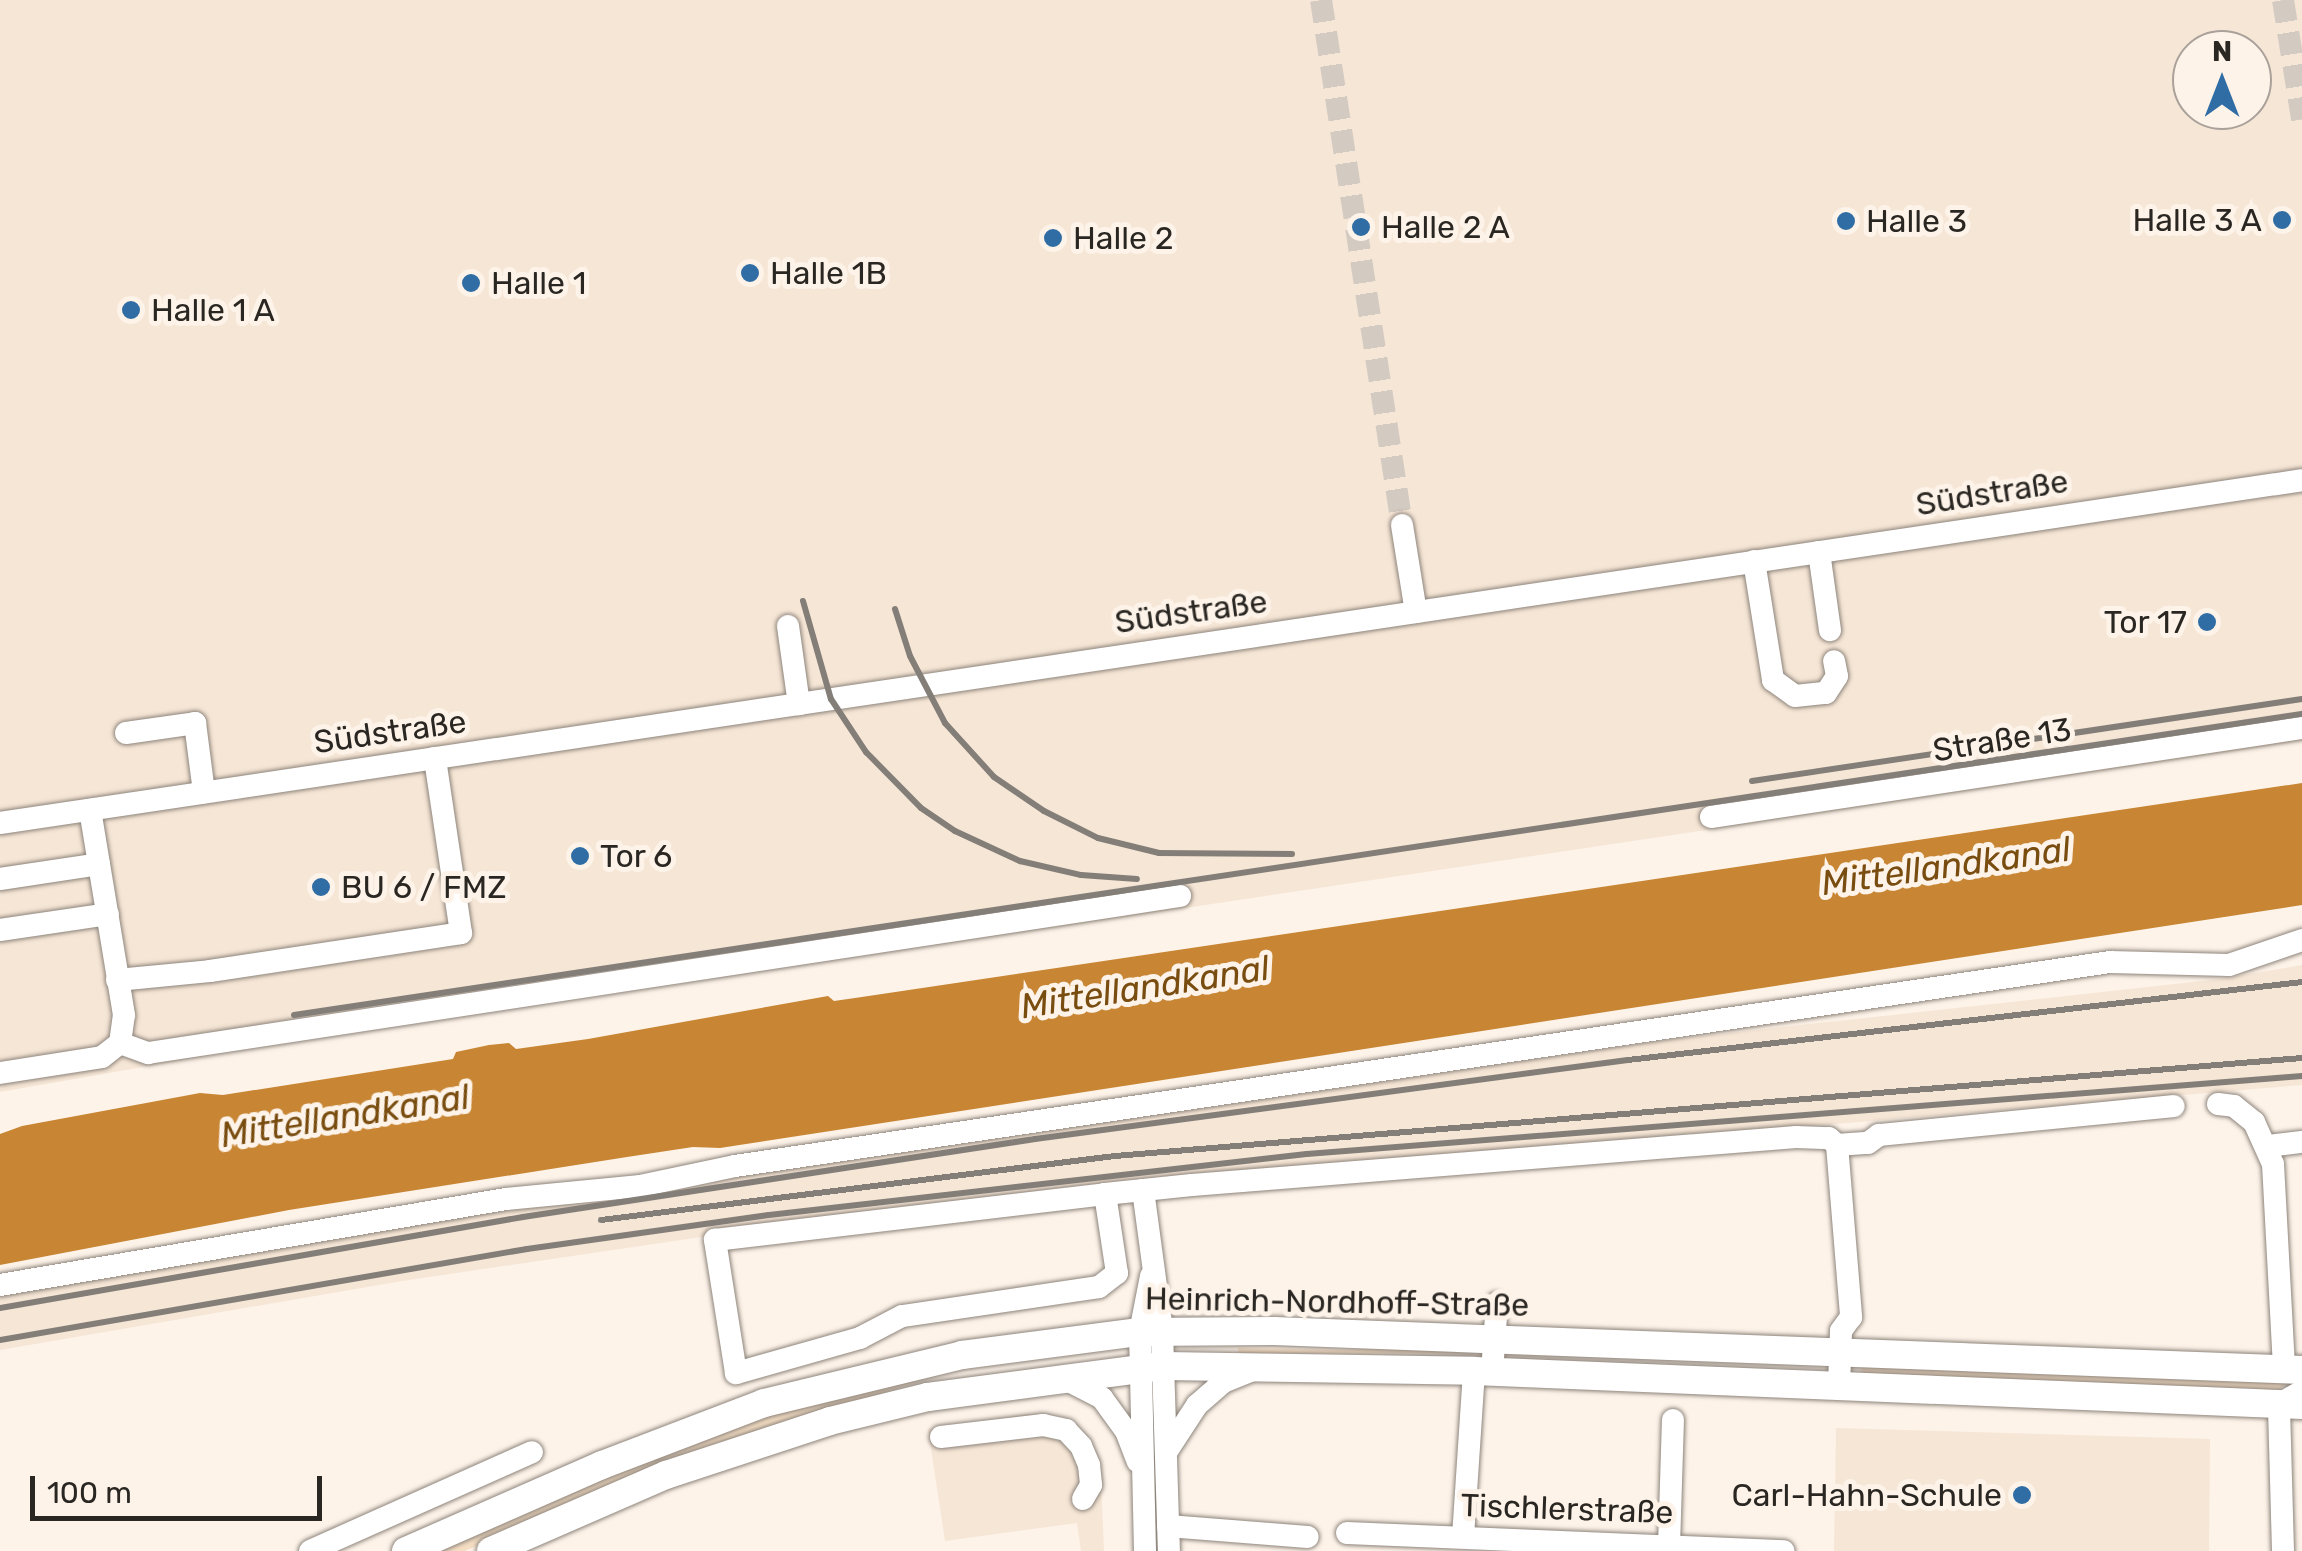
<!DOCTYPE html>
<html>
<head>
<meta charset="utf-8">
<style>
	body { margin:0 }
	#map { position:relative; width:2302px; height:1551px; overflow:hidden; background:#fdf3e9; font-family:Rubik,sans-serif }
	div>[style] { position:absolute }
	.built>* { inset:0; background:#f6e6d6 }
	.green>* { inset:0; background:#f6dec4 }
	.water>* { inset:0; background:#c88634 }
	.minor-tunnel>* { height:22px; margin-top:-11px; transform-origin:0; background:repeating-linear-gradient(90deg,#d3cac1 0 22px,transparent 0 33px) }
	.roads { filter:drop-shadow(0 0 2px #8d847b) drop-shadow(0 0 2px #8d847b) }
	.minor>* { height:22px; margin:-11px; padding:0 11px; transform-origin:11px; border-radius:11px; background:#fff }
	.major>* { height:28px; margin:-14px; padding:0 14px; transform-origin:14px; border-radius:14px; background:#fff }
	.rail>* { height:6px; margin:-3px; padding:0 3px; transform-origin:3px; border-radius:3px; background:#847e78 }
	.dots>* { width:28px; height:28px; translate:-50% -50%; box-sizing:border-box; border:5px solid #fdf3e9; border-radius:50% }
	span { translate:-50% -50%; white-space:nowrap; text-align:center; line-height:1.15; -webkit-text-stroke:10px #fdf3e9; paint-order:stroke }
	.poi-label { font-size:32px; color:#2a2723 }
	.right { translate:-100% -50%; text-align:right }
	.left { translate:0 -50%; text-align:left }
	.street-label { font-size:32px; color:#2a2723 }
	.water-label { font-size:35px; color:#794c0f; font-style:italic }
	.north { position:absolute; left:2172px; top:30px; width:100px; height:100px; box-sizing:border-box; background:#fdf3e9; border:2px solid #a9a19a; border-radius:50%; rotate:0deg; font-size:28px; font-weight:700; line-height:40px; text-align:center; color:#2a2723 }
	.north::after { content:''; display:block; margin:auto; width:35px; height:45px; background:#2f6da4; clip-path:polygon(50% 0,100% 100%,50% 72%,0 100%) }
	.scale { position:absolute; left:30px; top:1476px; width:292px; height:45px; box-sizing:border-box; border:5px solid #2a2723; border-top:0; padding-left:12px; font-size:30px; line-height:35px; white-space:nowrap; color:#2a2723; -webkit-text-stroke:8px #fdf3e9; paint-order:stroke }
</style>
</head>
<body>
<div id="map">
	<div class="built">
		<i style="clip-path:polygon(evenodd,0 0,2302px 0,2302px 741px,274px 1044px,0 1092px,0 0,2192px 50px,2252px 50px,2252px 110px,2192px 110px,2192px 50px)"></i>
		<i style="clip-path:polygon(2302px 965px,2302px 1085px,1606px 1143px,735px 1232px,402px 1281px,0 1350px,0 1295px,355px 1233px,1674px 1039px,2220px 979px)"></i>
		<i style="clip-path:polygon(1026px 1414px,1044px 1415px,1101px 1480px,1104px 1551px,1081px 1551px,1077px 1523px,945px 1541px,928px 1429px)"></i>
		<i style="clip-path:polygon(1836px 1428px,2210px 1439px,2209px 1551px,1834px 1551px)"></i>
	</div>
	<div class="green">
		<i style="clip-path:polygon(1418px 1345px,1471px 1347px,1471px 1353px,1238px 1354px,1238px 1348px,1344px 1350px)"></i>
		<i style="clip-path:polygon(989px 1365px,938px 1374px,610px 1486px,465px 1551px,432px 1551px,606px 1474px,796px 1405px,936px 1370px)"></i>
		<i style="clip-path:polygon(1860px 1366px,2289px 1381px,2271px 1396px,1883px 1381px,1862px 1372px)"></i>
	</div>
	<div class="water">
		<i style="clip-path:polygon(2302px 783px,2302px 905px,720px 1148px,693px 1147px,627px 1157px,289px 1210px,0 1265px,0 1134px,22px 1126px,200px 1093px,223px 1095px,453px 1059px,456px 1052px,489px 1045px,509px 1043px,516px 1049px,588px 1039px,828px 996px,834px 1001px,855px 998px)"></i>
	</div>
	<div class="minor-tunnel">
		<i style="left:1321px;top:0;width:531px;rotate:81.23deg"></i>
		<i style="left:2283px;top:0;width:121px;rotate:80.9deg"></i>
	</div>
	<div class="roads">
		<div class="minor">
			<i style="left:1402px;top:525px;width:88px;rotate:80.9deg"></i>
			<i style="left:1819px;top:552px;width:79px;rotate:82deg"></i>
			<i style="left:1754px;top:561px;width:121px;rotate:80.9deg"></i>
			<i style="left:1773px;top:680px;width:27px;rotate:36deg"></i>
			<i style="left:1795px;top:696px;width:31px;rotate:-6deg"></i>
			<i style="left:1826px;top:693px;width:20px;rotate:-57deg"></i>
			<i style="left:1837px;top:676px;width:15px;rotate:-101deg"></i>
			<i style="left:788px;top:626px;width:79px;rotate:82deg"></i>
			<i style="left:126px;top:733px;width:70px;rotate:-8.2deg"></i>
			<i style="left:195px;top:723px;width:70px;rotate:82.6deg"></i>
			<i style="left:1711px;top:817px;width:598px;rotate:-8.56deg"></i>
			<i style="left:0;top:823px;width:2327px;rotate:-8.47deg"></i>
			<i style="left:0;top:879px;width:100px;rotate:-8.6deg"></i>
			<i style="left:0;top:930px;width:109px;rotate:-8.4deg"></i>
			<i style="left:117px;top:980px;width:93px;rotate:-5.5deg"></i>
			<i style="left:210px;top:971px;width:254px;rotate:-8.6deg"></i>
			<i style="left:461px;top:933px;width:177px;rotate:-98.5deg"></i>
			<i style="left:120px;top:1043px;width:30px;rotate:20deg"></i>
			<i style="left:148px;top:1053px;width:1044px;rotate:-8.65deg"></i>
			<i style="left:0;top:1073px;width:103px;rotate:-8.9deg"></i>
			<i style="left:102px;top:1057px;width:23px;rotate:-38deg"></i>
			<i style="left:120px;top:1043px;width:28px;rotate:-82deg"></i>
			<i style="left:124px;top:1015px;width:208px;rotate:-99.4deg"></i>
			<i style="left:2218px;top:1104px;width:16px;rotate:7deg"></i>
			<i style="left:2234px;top:1106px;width:26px;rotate:39deg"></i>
			<i style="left:2254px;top:1122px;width:46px;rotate:65.7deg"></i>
			<i style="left:2273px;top:1164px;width:205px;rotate:86.9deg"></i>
			<i style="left:1837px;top:1145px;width:173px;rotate:85.3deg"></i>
			<i style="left:1851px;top:1317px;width:17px;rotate:126deg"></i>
			<i style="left:1841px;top:1331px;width:55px;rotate:92.1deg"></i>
			<i style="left:2268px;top:1146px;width:34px;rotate:-7deg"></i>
			<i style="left:1143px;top:1190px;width:142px;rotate:82.3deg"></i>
			<i style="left:1162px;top:1331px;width:220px;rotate:88.2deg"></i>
			<i style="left:1105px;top:1194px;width:80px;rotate:81.4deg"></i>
			<i style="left:1117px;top:1273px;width:23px;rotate:142deg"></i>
			<i style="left:1099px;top:1287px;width:199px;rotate:171.6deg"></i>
			<i style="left:902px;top:1316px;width:47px;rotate:152.4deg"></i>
			<i style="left:860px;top:1338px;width:129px;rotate:164.2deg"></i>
			<i style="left:736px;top:1373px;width:135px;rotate:-99deg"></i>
			<i style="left:715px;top:1240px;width:393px;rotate:-6.7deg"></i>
			<i style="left:1105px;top:1194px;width:87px;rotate:-5.9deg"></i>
			<i style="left:1192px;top:1185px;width:606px;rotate:-4.54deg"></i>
			<i style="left:1796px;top:1137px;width:33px;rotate:2deg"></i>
			<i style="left:1829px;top:1138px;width:11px;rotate:41deg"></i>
			<i style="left:1837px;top:1145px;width:31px;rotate:-4deg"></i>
			<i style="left:1868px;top:1143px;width:14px;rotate:-36deg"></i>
			<i style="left:1879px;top:1135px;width:296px;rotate:-5.6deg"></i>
			<i style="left:0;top:1285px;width:513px;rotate:-9.65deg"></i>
			<i style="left:506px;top:1199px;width:135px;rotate:-5.5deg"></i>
			<i style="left:640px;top:1186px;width:97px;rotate:-11.9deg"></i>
			<i style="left:735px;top:1166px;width:1390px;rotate:-8.44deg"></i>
			<i style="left:2110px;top:962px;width:119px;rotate:1.4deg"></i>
			<i style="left:2229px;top:965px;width:77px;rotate:-18.9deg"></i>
			<i style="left:1492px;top:1372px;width:69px;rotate:-85.9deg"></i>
			<i style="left:1063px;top:1378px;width:44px;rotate:27.1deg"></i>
			<i style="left:1102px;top:1398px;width:41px;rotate:54deg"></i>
			<i style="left:1126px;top:1431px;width:33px;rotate:69deg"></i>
			<i style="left:941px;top:1437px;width:103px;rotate:-6.7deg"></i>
			<i style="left:1043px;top:1425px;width:24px;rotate:12deg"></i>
			<i style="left:1066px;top:1430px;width:22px;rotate:47deg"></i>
			<i style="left:1081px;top:1446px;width:21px;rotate:67deg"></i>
			<i style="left:1089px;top:1465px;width:20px;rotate:84deg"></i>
			<i style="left:1091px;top:1485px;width:16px;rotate:120deg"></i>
			<i style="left:1167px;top:1451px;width:55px;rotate:-56.9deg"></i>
			<i style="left:1197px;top:1405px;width:35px;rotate:-41deg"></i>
			<i style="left:1223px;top:1382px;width:32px;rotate:-22deg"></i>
			<i style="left:1168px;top:1526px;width:140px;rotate:4.5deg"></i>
			<i style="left:1347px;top:1533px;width:437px;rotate:2.4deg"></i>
			<i style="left:1463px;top:1537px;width:166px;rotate:-86.2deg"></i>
			<i style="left:1669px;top:1546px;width:126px;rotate:-88.2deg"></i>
			<i style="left:310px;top:1551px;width:243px;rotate:-24deg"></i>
			<i style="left:1145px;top:1551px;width:219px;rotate:-91.3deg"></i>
			<i style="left:1140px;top:1332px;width:57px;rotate:-78.9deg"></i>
			<i style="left:2283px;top:1551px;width:147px;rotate:-91.6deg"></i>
			<i style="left:2279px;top:1404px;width:26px;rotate:-29deg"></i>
		</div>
		<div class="major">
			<i style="left:406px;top:1551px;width:214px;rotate:-23.7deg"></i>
			<i style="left:602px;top:1465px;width:173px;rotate:-20.9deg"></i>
			<i style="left:764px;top:1403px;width:204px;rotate:-13.6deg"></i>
			<i style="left:962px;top:1355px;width:179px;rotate:-7.4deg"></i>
			<i style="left:1140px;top:1332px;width:134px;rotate:-0.4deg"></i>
			<i style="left:1274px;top:1331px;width:1029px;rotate:2.17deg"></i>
			<i style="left:491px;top:1551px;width:191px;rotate:-23.5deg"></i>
			<i style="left:666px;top:1475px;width:173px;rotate:-18.2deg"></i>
			<i style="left:830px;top:1421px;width:101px;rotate:-13.8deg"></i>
			<i style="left:928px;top:1397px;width:238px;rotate:-7.5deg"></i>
			<i style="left:1164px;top:1366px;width:310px;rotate:0.9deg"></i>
			<i style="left:1474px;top:1371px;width:829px;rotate:2.35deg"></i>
		</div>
	</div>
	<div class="rail">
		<i style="left:803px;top:601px;width:102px;rotate:74.1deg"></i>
		<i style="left:831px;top:699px;width:64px;rotate:56.6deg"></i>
		<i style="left:866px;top:752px;width:78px;rotate:45.5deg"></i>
		<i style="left:921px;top:808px;width:41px;rotate:34.1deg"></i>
		<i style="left:955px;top:831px;width:72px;rotate:24.8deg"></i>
		<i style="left:1020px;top:861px;width:63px;rotate:12.9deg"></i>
		<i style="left:1081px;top:875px;width:56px;rotate:4.1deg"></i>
		<i style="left:895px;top:609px;width:49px;rotate:72.3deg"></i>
		<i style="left:910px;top:656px;width:76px;rotate:62.4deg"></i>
		<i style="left:945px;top:723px;width:73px;rotate:47.8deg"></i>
		<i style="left:994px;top:777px;width:60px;rotate:34.2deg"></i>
		<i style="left:1044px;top:811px;width:60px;rotate:26.6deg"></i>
		<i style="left:1098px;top:838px;width:63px;rotate:13.8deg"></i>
		<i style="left:1159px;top:853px;width:133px;rotate:0.4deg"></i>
		<i style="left:1752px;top:781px;width:556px;rotate:-8.48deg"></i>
		<i style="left:294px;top:1015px;width:2030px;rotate:-8.53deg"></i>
		<i style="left:601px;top:1220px;width:518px;rotate:-7.1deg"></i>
		<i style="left:1115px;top:1156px;width:1191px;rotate:-4.72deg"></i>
		<i style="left:0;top:1308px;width:531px;rotate:-9.87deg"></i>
		<i style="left:523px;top:1217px;width:518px;rotate:-8.66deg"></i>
		<i style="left:1035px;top:1139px;width:598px;rotate:-7.59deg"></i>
		<i style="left:1628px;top:1060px;width:678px;rotate:-6.6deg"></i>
		<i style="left:0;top:1340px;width:535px;rotate:-9.8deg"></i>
		<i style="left:527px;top:1249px;width:244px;rotate:-8deg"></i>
		<i style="left:769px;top:1215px;width:541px;rotate:-6.47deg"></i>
		<i style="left:1307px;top:1154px;width:998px;rotate:-4.48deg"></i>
	</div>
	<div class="dots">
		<i style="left:2282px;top:220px;background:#2f6da4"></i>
		<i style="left:1846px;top:221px;background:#2f6da4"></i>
		<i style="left:1361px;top:227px;background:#2f6da4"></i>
		<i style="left:1053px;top:238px;background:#2f6da4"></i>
		<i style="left:750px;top:273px;background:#2f6da4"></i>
		<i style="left:471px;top:283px;background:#2f6da4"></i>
		<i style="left:131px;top:310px;background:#2f6da4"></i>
		<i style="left:2207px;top:622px;background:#2f6da4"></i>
		<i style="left:580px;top:856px;background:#2f6da4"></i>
		<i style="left:321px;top:887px;background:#2f6da4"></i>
		<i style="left:2022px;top:1495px;background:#2f6da4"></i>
	</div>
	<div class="poi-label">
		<span class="right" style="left:2262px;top:220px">Halle 3 A</span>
		<span class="left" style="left:1866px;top:221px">Halle 3</span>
		<span class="left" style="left:1381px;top:227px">Halle 2 A</span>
		<span class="left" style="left:1073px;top:238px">Halle 2</span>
		<span class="left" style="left:770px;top:273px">Halle 1B</span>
		<span class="left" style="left:491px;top:283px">Halle 1</span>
		<span class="left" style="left:151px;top:310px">Halle 1 A</span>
		<span class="right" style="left:2187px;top:622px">Tor 17</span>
		<span class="left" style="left:600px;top:856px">Tor 6</span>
		<span class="left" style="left:341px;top:887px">BU 6 / FMZ</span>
		<span class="right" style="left:2002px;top:1495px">Carl-Hahn-Schule</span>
	</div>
	<div class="street-label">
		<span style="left:1992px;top:493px;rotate:-9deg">Südstraße</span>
		<span style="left:1191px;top:612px;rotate:-8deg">Südstraße</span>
		<span style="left:390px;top:732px;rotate:-8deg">Südstraße</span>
		<span style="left:2002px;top:740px;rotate:-9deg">Straße 13</span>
		<span style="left:1337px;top:1302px;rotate:1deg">Heinrich-Nordhoff-Straße</span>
		<span style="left:1567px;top:1509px;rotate:2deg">Tischlerstraße</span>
	</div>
	<div class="water-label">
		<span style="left:1946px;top:866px;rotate:-8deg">Mittellandkanal</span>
		<span style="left:1145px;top:987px;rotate:-9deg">Mittellandkanal</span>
		<span style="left:345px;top:1116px;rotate:-9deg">Mittellandkanal</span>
	</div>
	<div class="north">N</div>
	<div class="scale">100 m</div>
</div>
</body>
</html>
